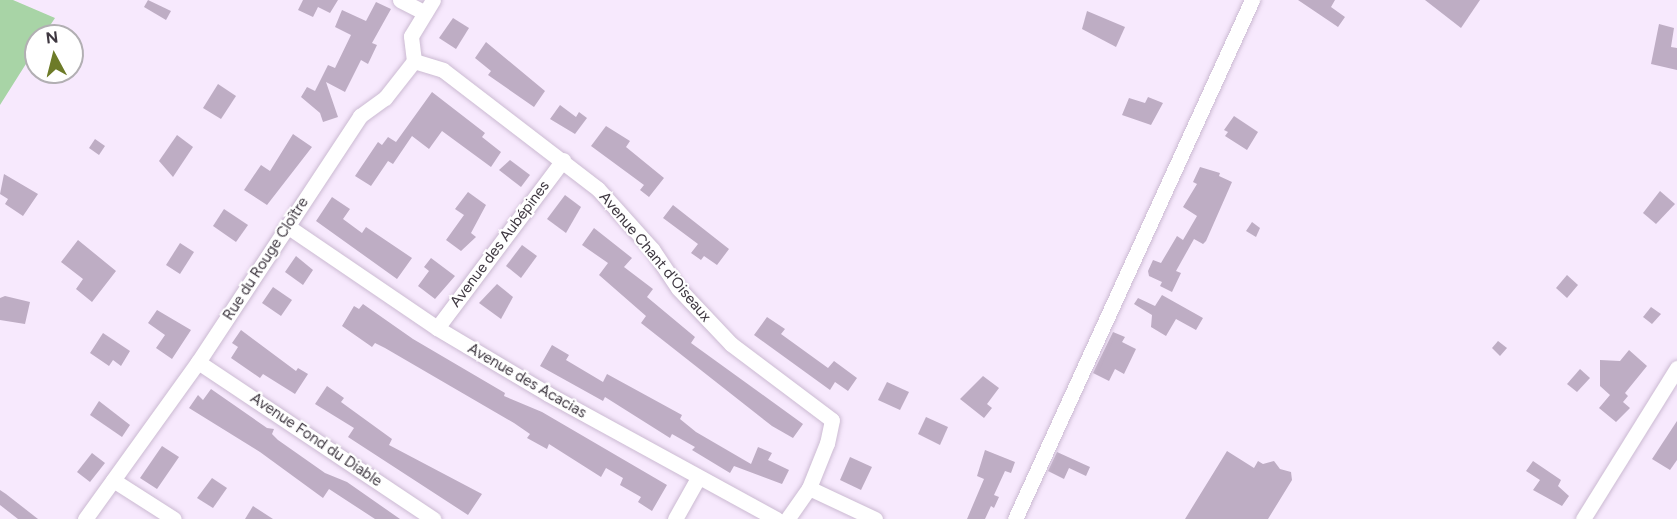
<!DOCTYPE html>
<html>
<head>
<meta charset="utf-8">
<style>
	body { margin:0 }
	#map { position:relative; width:1677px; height:519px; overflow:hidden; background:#f7e9fd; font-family:Figtree,sans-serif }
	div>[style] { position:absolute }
	.green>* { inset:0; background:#a8d4a6 }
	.building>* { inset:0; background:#beadc4 }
	.roads { filter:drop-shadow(0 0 2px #cbbad2) drop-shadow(0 0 2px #cbbad2) }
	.minor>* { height:15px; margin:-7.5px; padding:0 7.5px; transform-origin:7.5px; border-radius:7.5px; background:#fff }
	span { translate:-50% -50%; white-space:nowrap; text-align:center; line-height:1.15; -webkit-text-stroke:4.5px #fff; paint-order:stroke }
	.street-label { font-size:15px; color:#3e3740 }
	.north { position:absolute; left:24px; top:24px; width:60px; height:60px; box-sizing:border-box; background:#fff; border:2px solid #b2afb3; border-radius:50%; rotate:353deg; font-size:16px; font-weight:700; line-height:24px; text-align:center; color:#3e3740 }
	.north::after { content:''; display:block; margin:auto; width:21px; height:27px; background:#6d7b28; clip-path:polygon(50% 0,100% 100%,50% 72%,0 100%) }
</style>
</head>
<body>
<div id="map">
	<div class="green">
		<i style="clip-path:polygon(0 0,13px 0,55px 18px,43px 36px,36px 36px,36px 48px,0 105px)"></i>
	</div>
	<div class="building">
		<i style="clip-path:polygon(148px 0,171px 11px,166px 20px,144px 7px)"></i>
		<i style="clip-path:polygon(303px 0,338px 0,330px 13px,318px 7px,313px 17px,298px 10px)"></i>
		<i style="clip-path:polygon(1298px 0,1335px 0,1331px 7px,1345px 17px,1338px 27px)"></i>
		<i style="clip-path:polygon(1425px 0,1480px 0,1461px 28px)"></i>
		<i style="clip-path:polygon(376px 2px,391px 9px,372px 43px,377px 45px,368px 64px,361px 60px,345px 92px,326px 82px,338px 117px,323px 122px,320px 113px,301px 97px,307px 87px,315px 91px,328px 65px,335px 68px,351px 35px,335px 27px,342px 10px,366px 21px)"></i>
		<i style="clip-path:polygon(1087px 11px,1125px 27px,1116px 47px,1082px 29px)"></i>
		<i style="clip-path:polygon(453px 18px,469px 28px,456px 49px,439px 38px)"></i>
		<i style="clip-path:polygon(1659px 24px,1674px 28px,1671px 47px,1677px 48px,1677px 70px,1651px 64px)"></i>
		<i style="clip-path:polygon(486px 42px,545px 91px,534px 107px,488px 75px,491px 71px,475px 58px)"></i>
		<i style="clip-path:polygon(218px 84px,236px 96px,221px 119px,203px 108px)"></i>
		<i style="clip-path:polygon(432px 92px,485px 133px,482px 137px,501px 152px,491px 167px,442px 131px,429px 149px,412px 136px,393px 164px,388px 161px,371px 186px,355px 176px,378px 142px,382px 145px,388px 137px,396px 142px)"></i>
		<i style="clip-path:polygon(1148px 97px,1163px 103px,1151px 125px,1122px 115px,1129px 98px,1145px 103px)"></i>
		<i style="clip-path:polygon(560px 105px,576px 117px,579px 112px,587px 118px,575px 134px,550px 119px)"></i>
		<i style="clip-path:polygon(1234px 116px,1258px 132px,1247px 150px,1225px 136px,1228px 132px,1224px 130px)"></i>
		<i style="clip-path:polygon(606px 126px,630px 141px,626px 147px,664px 178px,649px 197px,640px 190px,644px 185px,591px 146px)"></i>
		<i style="clip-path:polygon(293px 134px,312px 147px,267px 205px,244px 190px,261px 165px,270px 171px)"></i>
		<i style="clip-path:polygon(177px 135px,193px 147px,173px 177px,159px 161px)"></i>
		<i style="clip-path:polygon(95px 139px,105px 146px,99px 155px,89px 148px)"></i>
		<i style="clip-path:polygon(510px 160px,530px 175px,521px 187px,499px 170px)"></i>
		<i style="clip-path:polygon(1200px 167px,1220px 173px,1219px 176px,1232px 182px,1206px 241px,1203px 244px,1194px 239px,1176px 271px,1181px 273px,1172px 292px,1160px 286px,1162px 282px,1149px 276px,1148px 271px,1153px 260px,1161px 263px,1177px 236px,1183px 240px,1197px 216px,1183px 207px,1197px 184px,1193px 182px)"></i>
		<i style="clip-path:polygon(4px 174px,38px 194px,23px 216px,5px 204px,8px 199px,0 194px)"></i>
		<i style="clip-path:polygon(1660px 191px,1675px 204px,1656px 224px,1643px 213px)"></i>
		<i style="clip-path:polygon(468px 192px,486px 205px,471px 233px,476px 237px,461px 251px,446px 240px,464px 215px,455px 209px)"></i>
		<i style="clip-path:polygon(565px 195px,581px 207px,566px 233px,547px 219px)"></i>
		<i style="clip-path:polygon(332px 197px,350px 209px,343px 219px,362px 233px,366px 227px,412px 258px,397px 279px,316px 221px)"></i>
		<i style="clip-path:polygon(673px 205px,729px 249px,717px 265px,704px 256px,701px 260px,691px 253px,698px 244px,663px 218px)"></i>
		<i style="clip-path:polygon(224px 209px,248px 225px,236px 242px,213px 226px)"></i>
		<i style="clip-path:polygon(1252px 222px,1260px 228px,1256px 237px,1246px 231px)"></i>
		<i style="clip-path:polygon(594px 228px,632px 258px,624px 267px,653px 289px,647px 297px,695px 337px,691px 343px,803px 424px,793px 438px,772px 426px,641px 323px,646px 316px,599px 275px,608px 263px,582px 245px)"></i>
		<i style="clip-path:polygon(78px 240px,116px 271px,92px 302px,76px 289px,83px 279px,61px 262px)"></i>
		<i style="clip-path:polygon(180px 243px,194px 252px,180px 274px,166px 265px)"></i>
		<i style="clip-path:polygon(522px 245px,537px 256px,521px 278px,506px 266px)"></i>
		<i style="clip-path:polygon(296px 256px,313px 270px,303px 285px,285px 272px)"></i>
		<i style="clip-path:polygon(431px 258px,455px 276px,435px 299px,418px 286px,429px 271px,424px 267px)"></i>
		<i style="clip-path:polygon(1567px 275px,1578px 285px,1567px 298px,1556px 288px)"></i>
		<i style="clip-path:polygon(497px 284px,513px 297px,501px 319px,479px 303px)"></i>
		<i style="clip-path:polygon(273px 287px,292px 300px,281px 316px,262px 303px)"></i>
		<i style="clip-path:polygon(1162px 295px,1203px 318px,1196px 330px,1176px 319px,1166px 336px,1151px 327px,1152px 315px,1134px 304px,1138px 298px,1155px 306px)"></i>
		<i style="clip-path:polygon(5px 296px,30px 302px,25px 324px,0 320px,0 298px)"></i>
		<i style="clip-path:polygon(363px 304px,413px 339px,505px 393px,504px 396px,542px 412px,667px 485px,652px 511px,638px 502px,641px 497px,620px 485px,623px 478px,606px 468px,601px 477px,549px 444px,547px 449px,527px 438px,530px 434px,514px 423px,385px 348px,375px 343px,372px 347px,342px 326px,354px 306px,359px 309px)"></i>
		<i style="clip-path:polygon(1651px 307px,1661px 314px,1652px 324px,1643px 317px)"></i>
		<i style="clip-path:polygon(157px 310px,191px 330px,172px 359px,156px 348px,165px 335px,148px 323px)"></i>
		<i style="clip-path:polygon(767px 317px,785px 329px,781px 334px,828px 368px,834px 361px,857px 378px,848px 391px,835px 382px,830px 390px,754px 335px)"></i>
		<i style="clip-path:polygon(241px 330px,296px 371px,298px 368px,308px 374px,295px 394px,263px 374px,260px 378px,231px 358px,238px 347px,232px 343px)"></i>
		<i style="clip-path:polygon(1113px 332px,1125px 337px,1122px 342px,1136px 349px,1124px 374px,1115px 369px,1109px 381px,1093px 373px)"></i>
		<i style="clip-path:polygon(103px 333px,130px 351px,121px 366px,113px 360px,109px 366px,90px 353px)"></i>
		<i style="clip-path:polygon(1498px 341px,1507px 348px,1500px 356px,1492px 348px)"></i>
		<i style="clip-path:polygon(552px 345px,569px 355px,566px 360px,603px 382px,607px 374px,682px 415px,680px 419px,696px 432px,751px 464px,758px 447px,772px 453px,768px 460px,789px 470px,782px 484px,734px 466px,730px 473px,692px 450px,695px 447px,672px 434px,670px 438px,605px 397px,603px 401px,540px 366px)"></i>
		<i style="clip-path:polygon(1629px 350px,1647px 366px,1625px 393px,1628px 396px,1623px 402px,1630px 408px,1616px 422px,1599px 408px,1610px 395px,1600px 386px,1600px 360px,1620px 361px)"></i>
		<i style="clip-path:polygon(1580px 369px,1590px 378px,1577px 392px,1567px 384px)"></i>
		<i style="clip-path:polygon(983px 376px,999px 388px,987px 404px,992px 408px,984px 418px,960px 399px)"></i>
		<i style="clip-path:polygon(887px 382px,909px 392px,900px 410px,878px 400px)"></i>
		<i style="clip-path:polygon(327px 386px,344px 398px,341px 402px,392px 439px,389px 445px,482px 494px,468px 515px,348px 437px,354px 428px,315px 404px)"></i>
		<i style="clip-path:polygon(211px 389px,267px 428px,274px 429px,272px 434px,278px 440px,325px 473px,347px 482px,400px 519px,375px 519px,329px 489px,323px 498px,260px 452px,189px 408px,198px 395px,203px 400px)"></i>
		<i style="clip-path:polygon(99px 401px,130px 425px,122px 437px,90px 415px)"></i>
		<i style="clip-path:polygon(926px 417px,948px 427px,940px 445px,918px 434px)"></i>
		<i style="clip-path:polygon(1677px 421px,1677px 460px,1670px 470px,1652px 459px)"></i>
		<i style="clip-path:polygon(162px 446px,179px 457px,157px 489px,140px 478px)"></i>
		<i style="clip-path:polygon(985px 450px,1015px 462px,1011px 473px,1005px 471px,994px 495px,999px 497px,994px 508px,991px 506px,985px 519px,967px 519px,984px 479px,977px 476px)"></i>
		<i style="clip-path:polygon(1227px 451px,1254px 468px,1258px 461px,1263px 464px,1274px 461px,1280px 469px,1291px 472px,1292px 480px,1268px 519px,1185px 519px)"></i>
		<i style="clip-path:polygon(1057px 452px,1090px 467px,1086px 476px,1069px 468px,1064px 479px,1048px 471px)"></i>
		<i style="clip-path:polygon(92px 453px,105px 463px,90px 482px,77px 472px)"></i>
		<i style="clip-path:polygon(850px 457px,872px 467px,861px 490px,840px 480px)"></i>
		<i style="clip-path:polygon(1533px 461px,1561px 480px,1558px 486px,1569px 496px,1562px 506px,1533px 490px,1540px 480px,1526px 471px)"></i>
		<i style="clip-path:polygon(212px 478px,227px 488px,213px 508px,197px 498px)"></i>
		<i style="clip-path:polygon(0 490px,6px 494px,38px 519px,18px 519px,0 505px)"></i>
		<i style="clip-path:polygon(253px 506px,273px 519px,245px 519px)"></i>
	</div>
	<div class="roads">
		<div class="minor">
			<i style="left:400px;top:0;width:28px;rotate:27deg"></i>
			<i style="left:414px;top:61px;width:30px;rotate:17deg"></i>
			<i style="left:443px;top:70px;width:195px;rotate:37.5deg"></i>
			<i style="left:598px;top:189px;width:81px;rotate:48deg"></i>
			<i style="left:652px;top:249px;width:47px;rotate:56.3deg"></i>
			<i style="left:678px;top:288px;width:77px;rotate:46.6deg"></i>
			<i style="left:731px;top:344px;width:126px;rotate:37deg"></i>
			<i style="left:832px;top:420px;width:24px;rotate:102deg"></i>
			<i style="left:827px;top:443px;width:48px;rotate:111.8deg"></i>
			<i style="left:809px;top:488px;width:38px;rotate:125deg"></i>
			<i style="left:414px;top:61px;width:25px;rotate:-97deg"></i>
			<i style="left:411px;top:36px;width:42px;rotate:-58.6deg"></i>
			<i style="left:287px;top:226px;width:181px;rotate:34.2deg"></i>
			<i style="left:437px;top:328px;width:129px;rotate:30.7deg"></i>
			<i style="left:548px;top:394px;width:260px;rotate:28.7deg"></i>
			<i style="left:437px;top:328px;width:210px;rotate:-53.1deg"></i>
			<i style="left:198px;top:362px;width:283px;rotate:33.7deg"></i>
			<i style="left:113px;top:480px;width:72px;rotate:32.6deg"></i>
			<i style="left:809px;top:488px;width:73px;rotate:25.2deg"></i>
			<i style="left:85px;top:519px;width:193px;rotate:-54.3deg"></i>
			<i style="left:198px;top:362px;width:295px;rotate:-56.6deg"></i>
			<i style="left:360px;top:116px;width:31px;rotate:-36deg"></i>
			<i style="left:385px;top:98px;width:47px;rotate:-51.9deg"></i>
			<i style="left:675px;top:519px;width:47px;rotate:-60.7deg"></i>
			<i style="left:1015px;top:519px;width:571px;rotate:-65.46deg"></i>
			<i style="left:1583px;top:519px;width:178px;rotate:-58.1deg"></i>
		</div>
	</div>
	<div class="street-label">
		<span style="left:500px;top:244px;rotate:-53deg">Avenue des Aubépines</span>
		<span style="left:655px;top:257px;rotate:50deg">Avenue Chant d'Oiseaux</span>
		<span style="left:266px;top:259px;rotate:-57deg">Rue du Rouge Cloître</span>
		<span style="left:527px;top:381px;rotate:30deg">Avenue des Acacias</span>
		<span style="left:316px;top:440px;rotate:34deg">Avenue Fond du Diable</span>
	</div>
	<div class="north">N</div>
</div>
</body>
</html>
